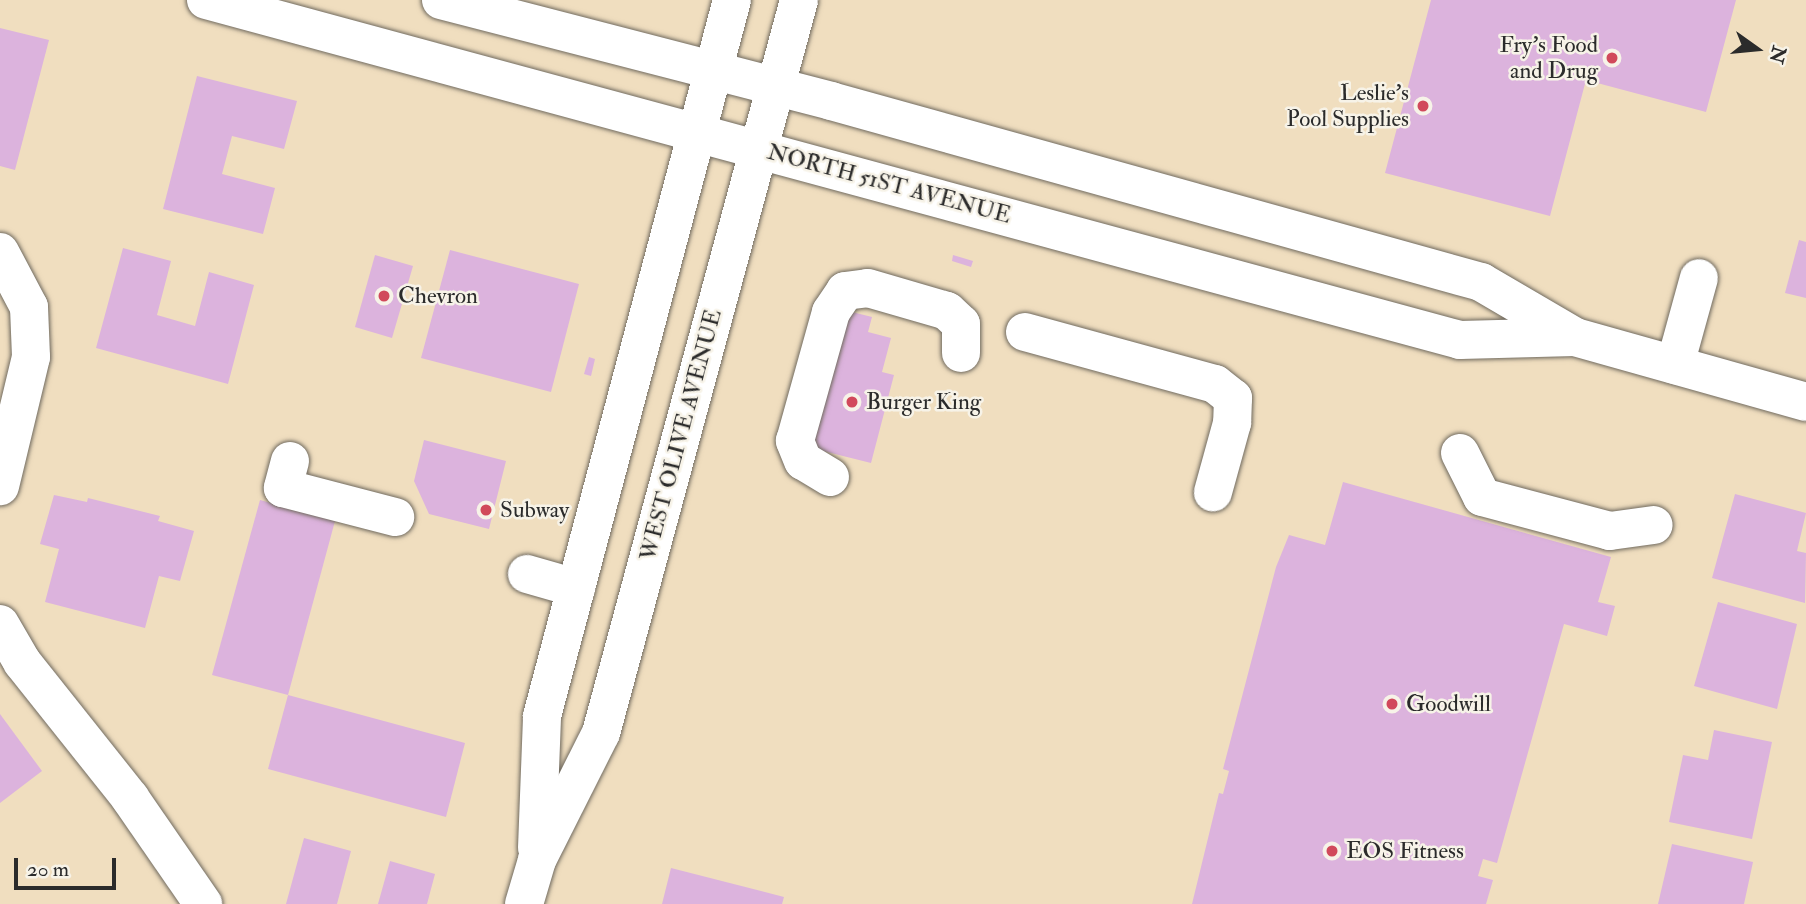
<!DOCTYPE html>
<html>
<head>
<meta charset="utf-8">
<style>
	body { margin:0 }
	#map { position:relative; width:1806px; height:904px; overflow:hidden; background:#f0debf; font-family:"IM FELL Double Pica",serif }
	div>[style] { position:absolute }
	.building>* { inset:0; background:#dcb3dd }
	.roads { filter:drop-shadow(0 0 2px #706a5f) drop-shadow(0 0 2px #706a5f) }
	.minor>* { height:38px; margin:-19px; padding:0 19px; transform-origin:19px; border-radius:19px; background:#fff }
	.major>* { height:38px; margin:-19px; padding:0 19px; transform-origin:19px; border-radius:19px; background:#fff }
	.dots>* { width:19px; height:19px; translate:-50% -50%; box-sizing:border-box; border:4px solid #f7f3e8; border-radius:50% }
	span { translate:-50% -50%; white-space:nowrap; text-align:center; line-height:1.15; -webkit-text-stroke:5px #f7f3e8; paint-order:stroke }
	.poi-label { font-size:23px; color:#2b2b2b }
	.right { translate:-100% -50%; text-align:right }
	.left { translate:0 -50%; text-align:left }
	.street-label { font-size:23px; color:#2b2b2b }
	.north { position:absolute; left:1722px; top:14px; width:70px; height:70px; -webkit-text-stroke:5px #f7f3e8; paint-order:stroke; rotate:105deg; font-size:19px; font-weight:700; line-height:28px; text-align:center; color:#2b2b2b }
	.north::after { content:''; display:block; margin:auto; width:24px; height:32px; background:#2b2b2b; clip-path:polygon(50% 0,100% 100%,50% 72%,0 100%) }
	.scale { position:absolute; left:14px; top:858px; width:102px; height:32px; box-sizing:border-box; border:4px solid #2b2b2b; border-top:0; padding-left:9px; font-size:21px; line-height:24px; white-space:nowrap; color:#2b2b2b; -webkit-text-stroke:5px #f7f3e8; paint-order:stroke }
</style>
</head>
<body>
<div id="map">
	<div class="building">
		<i style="clip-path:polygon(1431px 0,1736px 0,1706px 112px,1586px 80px,1550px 216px,1385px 173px)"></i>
		<i style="clip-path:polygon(0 28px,49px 40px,15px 170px,0 166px)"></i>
		<i style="clip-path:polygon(197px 76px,297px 101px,284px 149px,232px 136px,222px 174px,275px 188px,263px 234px,163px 209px)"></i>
		<i style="clip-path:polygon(1799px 240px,1806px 242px,1806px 298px,1785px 293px)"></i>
		<i style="clip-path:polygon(123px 248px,171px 261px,157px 315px,195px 326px,209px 272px,254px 285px,228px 384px,96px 348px)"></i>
		<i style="clip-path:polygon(450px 250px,579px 284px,551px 392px,421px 358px)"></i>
		<i style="clip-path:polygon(375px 255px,413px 266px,392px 338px,355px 327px)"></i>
		<i style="clip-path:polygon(953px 255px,973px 261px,971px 267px,952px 261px)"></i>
		<i style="clip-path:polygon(848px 311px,872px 317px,868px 332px,891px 338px,882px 372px,894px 375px,871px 463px,811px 448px)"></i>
		<i style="clip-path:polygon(589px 357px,595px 359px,591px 376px,584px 374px)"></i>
		<i style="clip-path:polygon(424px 440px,506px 461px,489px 529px,429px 514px,414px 481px)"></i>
		<i style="clip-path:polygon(1343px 482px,1611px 557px,1598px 602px,1615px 606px,1607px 636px,1564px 624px,1497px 863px,1483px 859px,1478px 876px,1493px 880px,1486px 904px,1192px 904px,1219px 793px,1223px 794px,1229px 771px,1223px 769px,1276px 567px,1289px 535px,1325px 545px)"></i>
		<i style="clip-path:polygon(1735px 494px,1806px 513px,1797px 551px,1806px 553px,1805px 603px,1712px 578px)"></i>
		<i style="clip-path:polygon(54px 495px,87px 502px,88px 498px,160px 516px,158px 521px,194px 531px,180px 581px,159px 576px,145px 628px,45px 602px,59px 549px,40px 544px)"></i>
		<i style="clip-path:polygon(260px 500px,335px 521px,288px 695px,212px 675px)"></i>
		<i style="clip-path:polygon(1718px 602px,1797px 624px,1777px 709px,1694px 686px)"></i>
		<i style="clip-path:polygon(288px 695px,465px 743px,446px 817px,268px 769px)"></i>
		<i style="clip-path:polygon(0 714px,42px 771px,0 803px)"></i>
		<i style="clip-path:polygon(1714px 730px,1772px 742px,1752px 839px,1669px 822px,1683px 755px,1708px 760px)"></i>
		<i style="clip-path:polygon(304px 838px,351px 851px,337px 904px,286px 904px)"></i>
		<i style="clip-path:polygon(1672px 844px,1753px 862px,1744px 904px,1658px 904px)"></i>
		<i style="clip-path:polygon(390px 861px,435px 874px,427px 904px,378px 904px)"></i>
		<i style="clip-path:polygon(671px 868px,784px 897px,782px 904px,662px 904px)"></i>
	</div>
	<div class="roads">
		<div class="minor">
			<i style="left:0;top:252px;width:62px;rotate:62.2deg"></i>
			<i style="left:29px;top:307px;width:50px;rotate:87.7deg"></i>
			<i style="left:31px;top:357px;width:133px;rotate:103.5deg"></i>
			<i style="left:1025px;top:332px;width:197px;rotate:15.3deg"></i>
			<i style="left:1215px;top:384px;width:23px;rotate:38deg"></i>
			<i style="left:1233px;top:398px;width:25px;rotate:92deg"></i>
			<i style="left:1232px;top:423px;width:72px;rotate:105.4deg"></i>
			<i style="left:1675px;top:365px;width:90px;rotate:-74.6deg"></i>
			<i style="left:1460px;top:453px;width:49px;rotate:63.4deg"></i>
			<i style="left:1482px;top:497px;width:132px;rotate:14.9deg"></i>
			<i style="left:1610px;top:531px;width:44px;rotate:-7.8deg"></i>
			<i style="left:290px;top:461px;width:28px;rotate:105deg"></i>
			<i style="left:283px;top:488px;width:116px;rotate:14.5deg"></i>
			<i style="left:830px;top:477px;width:31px;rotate:-149deg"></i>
			<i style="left:803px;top:461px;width:22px;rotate:-112deg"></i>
			<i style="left:795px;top:441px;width:134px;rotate:-74.4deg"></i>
			<i style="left:831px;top:312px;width:25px;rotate:-56deg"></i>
			<i style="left:845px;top:291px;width:23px;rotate:-7deg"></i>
			<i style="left:868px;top:288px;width:82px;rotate:16.2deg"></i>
			<i style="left:947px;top:311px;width:19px;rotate:43deg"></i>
			<i style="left:961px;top:324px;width:29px;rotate:90deg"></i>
			<i style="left:527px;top:574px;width:51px;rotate:15.9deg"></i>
			<i style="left:0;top:624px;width:44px;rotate:59.9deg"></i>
			<i style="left:22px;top:662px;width:174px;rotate:51.5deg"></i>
			<i style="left:130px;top:798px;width:129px;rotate:55.4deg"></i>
		</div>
		<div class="major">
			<i style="left:206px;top:0;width:1299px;rotate:15.17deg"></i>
			<i style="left:1460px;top:340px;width:115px;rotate:-1.5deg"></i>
			<i style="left:441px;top:0;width:403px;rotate:14.5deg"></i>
			<i style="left:831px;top:101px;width:675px;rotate:15.56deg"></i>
			<i style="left:1481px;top:282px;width:109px;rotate:30.3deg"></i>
			<i style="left:1575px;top:337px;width:240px;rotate:15.7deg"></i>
			<i style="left:537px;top:848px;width:132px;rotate:-87.8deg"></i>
			<i style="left:542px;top:716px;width:741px;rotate:-75.14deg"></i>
			<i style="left:524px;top:904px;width:46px;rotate:-73.5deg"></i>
			<i style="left:537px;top:860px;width:142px;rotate:-63.3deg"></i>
			<i style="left:601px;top:733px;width:759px;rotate:-74.88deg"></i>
		</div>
	</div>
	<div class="dots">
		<i style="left:1612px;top:58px;background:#d1495b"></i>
		<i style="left:1423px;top:106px;background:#d1495b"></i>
		<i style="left:384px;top:296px;background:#d1495b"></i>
		<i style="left:852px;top:402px;background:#d1495b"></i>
		<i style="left:486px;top:510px;background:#d1495b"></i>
		<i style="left:1392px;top:704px;background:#d1495b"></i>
		<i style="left:1332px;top:851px;background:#d1495b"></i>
	</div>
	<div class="poi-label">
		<span class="right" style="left:1598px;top:58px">Fry's Food<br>and Drug</span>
		<span class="right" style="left:1409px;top:106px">Leslie's<br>Pool Supplies</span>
		<span class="left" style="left:398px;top:296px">Chevron</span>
		<span class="left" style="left:866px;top:402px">Burger King</span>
		<span class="left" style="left:500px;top:510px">Subway</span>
		<span class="left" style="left:1406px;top:704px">Goodwill</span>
		<span class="left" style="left:1346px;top:851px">EOS Fitness</span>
	</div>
	<div class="street-label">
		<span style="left:889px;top:184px;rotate:15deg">NORTH 51ST AVENUE</span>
		<span style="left:681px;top:435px;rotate:-75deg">WEST OLIVE AVENUE</span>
	</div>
	<div class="north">N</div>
	<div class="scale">20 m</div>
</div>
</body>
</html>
